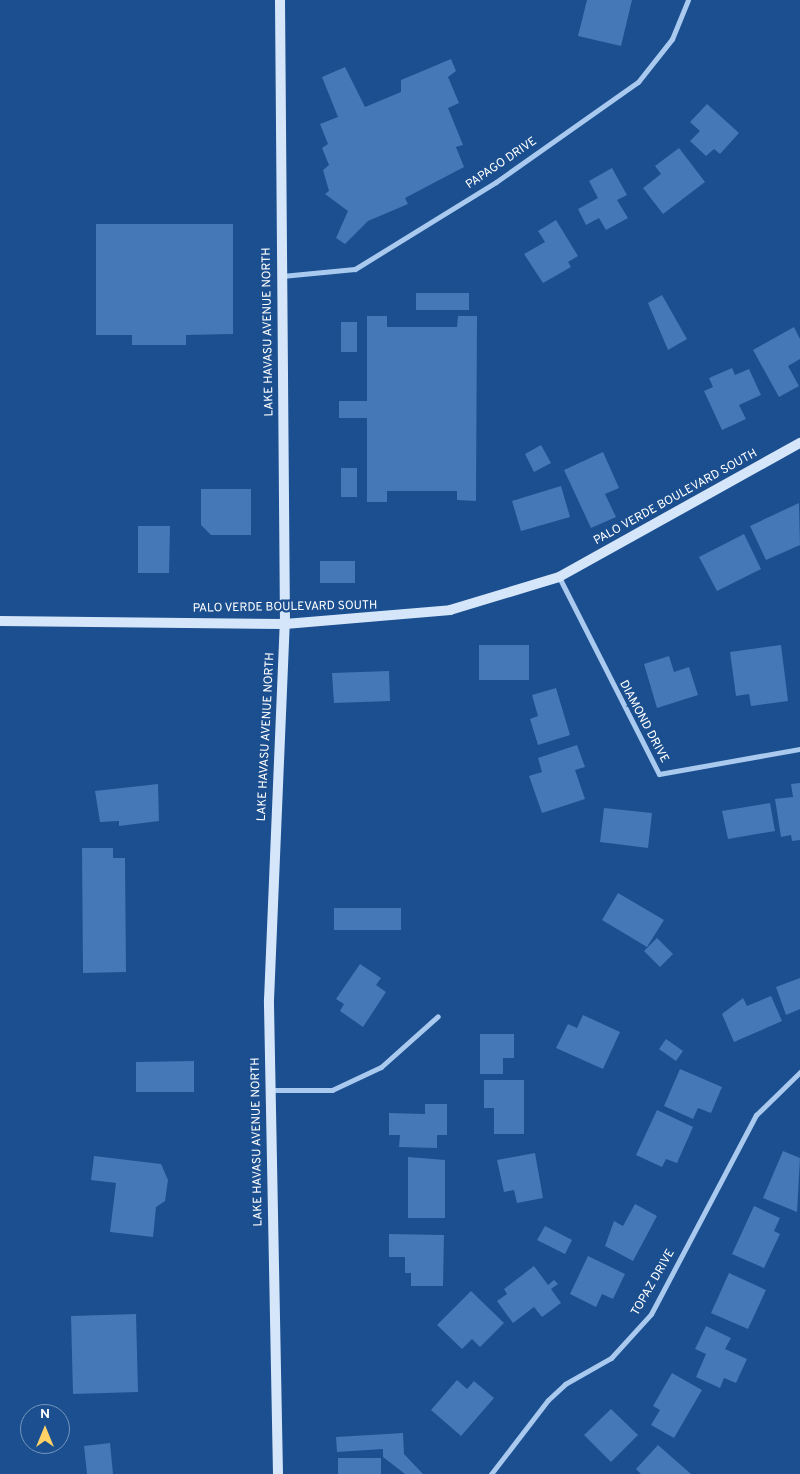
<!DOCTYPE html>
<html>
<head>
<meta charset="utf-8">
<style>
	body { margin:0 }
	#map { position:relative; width:800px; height:1474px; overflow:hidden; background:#1b4f8f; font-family:Overpass,sans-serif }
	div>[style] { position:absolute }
	.building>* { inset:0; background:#4478b7 }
	.street>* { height:5px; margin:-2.5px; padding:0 2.5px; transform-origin:2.5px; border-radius:2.5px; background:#a9c9ee }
	.secondary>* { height:10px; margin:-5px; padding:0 5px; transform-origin:5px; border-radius:5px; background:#d6e6fa }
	span { translate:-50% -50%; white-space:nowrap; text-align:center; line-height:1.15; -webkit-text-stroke:4.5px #1b4f8f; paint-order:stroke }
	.street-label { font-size:12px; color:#fff }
	.north { position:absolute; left:20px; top:1404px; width:50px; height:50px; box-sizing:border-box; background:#1b4f8f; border:1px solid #7695bc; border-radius:50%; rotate:0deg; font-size:14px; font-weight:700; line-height:20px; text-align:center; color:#fff }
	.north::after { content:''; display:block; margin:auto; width:18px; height:22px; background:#ffd166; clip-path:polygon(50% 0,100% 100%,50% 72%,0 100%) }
</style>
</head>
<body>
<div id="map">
	<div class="building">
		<i style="clip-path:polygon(587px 0,632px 0,621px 46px,578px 36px)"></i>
		<i style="clip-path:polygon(451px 59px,456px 71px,448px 77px,459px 103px,448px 108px,463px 145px,456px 147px,464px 167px,405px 198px,408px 204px,368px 221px,345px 244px,336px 238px,348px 211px,325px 194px,329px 191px,323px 170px,329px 165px,322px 148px,328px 144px,320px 124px,338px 117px,322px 77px,345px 67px,365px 107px,401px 92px,401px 80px)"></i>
		<i style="clip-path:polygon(707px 104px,739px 133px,720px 154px,714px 149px,706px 156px,690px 141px,700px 131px,690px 122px)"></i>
		<i style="clip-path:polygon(679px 148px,705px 182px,663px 214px,643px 188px,661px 174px,655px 166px)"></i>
		<i style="clip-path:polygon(612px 168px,627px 195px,617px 200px,628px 218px,606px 230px,599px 218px,586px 225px,578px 209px,598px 198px,589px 181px)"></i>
		<i style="clip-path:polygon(556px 220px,578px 256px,568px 262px,571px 267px,543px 283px,524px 254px,545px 242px,538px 231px)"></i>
		<i style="clip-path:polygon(96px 224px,233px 224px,233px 334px,186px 335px,186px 345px,132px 345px,132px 335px,96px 335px)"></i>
		<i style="clip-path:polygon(416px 293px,469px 293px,469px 310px,416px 310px)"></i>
		<i style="clip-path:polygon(662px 295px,687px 339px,668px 350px,648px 303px)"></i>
		<i style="clip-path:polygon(367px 316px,387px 316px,387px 327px,457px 327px,458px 316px,477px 316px,476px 501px,457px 500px,457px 491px,387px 491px,387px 502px,367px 502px,367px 418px,339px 418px,339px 401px,367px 401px)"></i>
		<i style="clip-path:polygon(341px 322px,357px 322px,357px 352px,341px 352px)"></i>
		<i style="clip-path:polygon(794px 327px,800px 339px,800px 359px,788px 366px,799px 386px,779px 397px,753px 350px)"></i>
		<i style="clip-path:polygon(732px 368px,735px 375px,749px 369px,761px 395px,739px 405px,746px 419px,722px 430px,704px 391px,713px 387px,709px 378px)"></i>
		<i style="clip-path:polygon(541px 445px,551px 463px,534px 472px,525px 454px)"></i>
		<i style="clip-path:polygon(603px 452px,619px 488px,605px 494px,616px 517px,591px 528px,564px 470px)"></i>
		<i style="clip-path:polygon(341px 468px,357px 468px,357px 497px,341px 497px)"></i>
		<i style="clip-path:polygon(561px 486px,570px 517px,521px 531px,512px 501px)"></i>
		<i style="clip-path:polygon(201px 489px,251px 489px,251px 535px,211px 535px,201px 525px)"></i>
		<i style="clip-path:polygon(799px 503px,800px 545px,766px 560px,750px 526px)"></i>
		<i style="clip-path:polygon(138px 526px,170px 526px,169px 573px,138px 573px)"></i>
		<i style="clip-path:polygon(744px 534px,761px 569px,717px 591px,699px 557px)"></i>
		<i style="clip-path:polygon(320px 561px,355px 561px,355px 583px,320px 583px)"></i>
		<i style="clip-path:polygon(479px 645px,529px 645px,529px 680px,479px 680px)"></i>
		<i style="clip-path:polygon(781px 645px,788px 701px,751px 706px,749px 694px,736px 696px,730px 652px)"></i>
		<i style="clip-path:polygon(669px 656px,674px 672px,689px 667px,698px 695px,657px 708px,644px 664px)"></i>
		<i style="clip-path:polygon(389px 671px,390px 701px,334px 703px,332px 673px)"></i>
		<i style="clip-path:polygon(556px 688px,570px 735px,538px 745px,530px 719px,538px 716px,532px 695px)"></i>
		<i style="clip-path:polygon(577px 745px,585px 767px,575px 770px,585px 799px,542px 813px,529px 776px,542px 772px,538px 758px)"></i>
		<i style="clip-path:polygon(800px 783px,800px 840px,792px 841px,791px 835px,781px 837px,775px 799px,793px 797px,791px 784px)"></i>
		<i style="clip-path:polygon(158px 784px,159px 821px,119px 826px,119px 821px,100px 822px,95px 791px)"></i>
		<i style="clip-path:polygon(770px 803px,775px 831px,728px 839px,722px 811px)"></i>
		<i style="clip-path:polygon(604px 808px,652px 813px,648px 848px,600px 842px)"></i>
		<i style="clip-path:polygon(82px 848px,113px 848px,113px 858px,125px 858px,126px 972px,83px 973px)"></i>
		<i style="clip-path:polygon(618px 893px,664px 920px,647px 947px,602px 920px)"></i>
		<i style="clip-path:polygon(334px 908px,401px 908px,401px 930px,334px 930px)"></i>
		<i style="clip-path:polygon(657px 938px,673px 954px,660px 967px,644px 951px)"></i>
		<i style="clip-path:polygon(360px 964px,381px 978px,376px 985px,386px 992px,363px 1027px,340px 1011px,344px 1004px,336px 999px)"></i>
		<i style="clip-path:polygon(800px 978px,800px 1009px,786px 1015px,776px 987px)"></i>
		<i style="clip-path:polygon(771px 996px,782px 1021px,734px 1042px,722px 1014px,743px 998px,747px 1006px)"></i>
		<i style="clip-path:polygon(583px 1015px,620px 1032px,603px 1069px,556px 1048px,568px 1024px,577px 1028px)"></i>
		<i style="clip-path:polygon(480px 1034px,514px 1034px,514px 1058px,503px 1058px,503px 1074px,480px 1074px)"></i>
		<i style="clip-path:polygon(666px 1039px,683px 1051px,676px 1061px,659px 1049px)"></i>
		<i style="clip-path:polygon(194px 1061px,194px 1092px,136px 1092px,136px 1062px)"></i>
		<i style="clip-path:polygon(680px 1069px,722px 1087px,711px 1113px,698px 1108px,693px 1119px,664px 1106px)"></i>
		<i style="clip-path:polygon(484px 1080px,524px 1080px,524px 1134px,494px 1134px,494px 1108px,484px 1108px)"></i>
		<i style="clip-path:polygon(425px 1104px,447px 1104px,447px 1135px,437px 1135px,437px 1148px,399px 1147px,400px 1135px,389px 1135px,389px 1113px,425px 1114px)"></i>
		<i style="clip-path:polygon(657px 1110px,693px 1127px,677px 1163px,666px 1159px,662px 1167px,636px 1155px)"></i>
		<i style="clip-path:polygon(783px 1151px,800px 1158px,797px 1212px,763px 1198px)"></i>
		<i style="clip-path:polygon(535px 1153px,543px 1198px,517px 1203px,514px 1190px,504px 1192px,497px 1160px)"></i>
		<i style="clip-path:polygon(94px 1156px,161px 1164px,168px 1180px,165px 1201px,156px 1207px,153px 1237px,110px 1232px,116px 1183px,91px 1180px)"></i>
		<i style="clip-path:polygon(408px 1157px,445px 1160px,445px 1218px,408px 1218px)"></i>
		<i style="clip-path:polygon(635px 1204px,657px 1216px,633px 1261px,605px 1246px,614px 1221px,623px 1226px)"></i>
		<i style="clip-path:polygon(754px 1206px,780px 1218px,774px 1231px,780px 1234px,764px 1268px,732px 1254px)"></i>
		<i style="clip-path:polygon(545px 1226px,572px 1240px,565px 1254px,537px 1240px)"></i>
		<i style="clip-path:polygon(389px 1234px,444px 1235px,443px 1286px,411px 1286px,411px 1273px,405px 1273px,405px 1257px,389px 1257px)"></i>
		<i style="clip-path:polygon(588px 1256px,625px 1274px,613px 1299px,602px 1294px,596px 1307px,570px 1294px)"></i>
		<i style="clip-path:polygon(534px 1266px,548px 1285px,554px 1280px,558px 1284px,551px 1289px,561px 1303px,542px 1317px,534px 1307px,513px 1323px,497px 1301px,507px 1294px,504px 1289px)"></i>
		<i style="clip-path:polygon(729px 1273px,766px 1290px,748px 1329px,711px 1313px)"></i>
		<i style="clip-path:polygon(471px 1291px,504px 1323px,480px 1347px,472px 1339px,462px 1349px,437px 1325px)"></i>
		<i style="clip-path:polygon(136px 1314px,138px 1392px,73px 1394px,71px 1316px)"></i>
		<i style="clip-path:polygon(706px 1326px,731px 1338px,725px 1349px,747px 1359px,736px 1383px,724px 1378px,720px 1388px,696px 1377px,706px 1354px,695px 1349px)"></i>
		<i style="clip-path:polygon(672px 1373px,702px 1390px,674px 1438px,651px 1425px,660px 1410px,653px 1406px)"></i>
		<i style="clip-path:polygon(457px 1380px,467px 1389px,474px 1381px,494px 1398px,461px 1436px,431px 1410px)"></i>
		<i style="clip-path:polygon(611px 1409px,638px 1435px,611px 1462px,584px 1435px)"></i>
		<i style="clip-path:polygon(403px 1433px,404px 1454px,423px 1474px,405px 1474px,383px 1457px,383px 1449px,337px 1452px,336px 1437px)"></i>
		<i style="clip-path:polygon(110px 1443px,113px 1474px,87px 1474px,84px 1446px)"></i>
		<i style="clip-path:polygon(658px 1445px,691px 1474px,641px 1474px,636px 1469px)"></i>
		<i style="clip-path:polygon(338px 1458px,381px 1458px,381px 1474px,338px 1474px)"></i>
	</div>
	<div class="street">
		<i style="left:282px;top:276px;width:73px;rotate:-5.5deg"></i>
		<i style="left:355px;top:269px;width:166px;rotate:-31.7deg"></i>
		<i style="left:496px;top:182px;width:174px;rotate:-35.2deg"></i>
		<i style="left:638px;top:82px;width:55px;rotate:-51.7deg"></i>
		<i style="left:672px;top:39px;width:42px;rotate:-67.7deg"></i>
		<i style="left:559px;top:577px;width:221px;rotate:63.1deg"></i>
		<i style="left:659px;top:774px;width:143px;rotate:-10.1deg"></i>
		<i style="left:270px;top:1090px;width:62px"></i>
		<i style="left:332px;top:1090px;width:54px;rotate:-25.1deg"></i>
		<i style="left:381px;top:1067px;width:76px;rotate:-41.8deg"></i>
		<i style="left:491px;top:1474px;width:93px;rotate:-52.4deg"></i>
		<i style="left:548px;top:1400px;width:23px;rotate:-43deg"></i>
		<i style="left:565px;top:1384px;width:53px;rotate:-29.5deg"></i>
		<i style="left:611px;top:1358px;width:59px;rotate:-47.7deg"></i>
		<i style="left:651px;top:1314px;width:225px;rotate:-62.2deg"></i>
		<i style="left:756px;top:1115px;width:62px;rotate:-44.3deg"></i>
	</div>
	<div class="secondary">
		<i style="left:0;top:621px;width:285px;rotate:0.6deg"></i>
		<i style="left:285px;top:624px;width:166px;rotate:-4.8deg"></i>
		<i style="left:450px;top:610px;width:114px;rotate:-16.8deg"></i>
		<i style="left:559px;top:577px;width:276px;rotate:-29.1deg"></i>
		<i style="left:278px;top:1474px;width:474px;rotate:-91.1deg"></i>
		<i style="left:269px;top:1000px;width:376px;rotate:-87.6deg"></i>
		<i style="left:285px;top:624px;width:624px;rotate:-90.46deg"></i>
	</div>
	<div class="street-label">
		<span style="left:502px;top:164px;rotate:-34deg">PAPAGO DRIVE</span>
		<span style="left:269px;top:332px;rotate:-91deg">LAKE HAVASU AVENUE NORTH</span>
		<span style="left:676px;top:498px;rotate:-29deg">PALO VERDE BOULEVARD SOUTH</span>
		<span style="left:285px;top:608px;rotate:-1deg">PALO VERDE BOULEVARD SOUTH</span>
		<span style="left:643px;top:722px;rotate:62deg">DIAMOND DRIVE</span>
		<span style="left:267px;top:737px;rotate:-87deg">LAKE HAVASU AVENUE NORTH</span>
		<span style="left:258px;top:1142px;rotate:-91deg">LAKE HAVASU AVENUE NORTH</span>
		<span style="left:654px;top:1283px;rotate:-60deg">TOPAZ DRIVE</span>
	</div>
	<div class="north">N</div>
</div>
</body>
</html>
